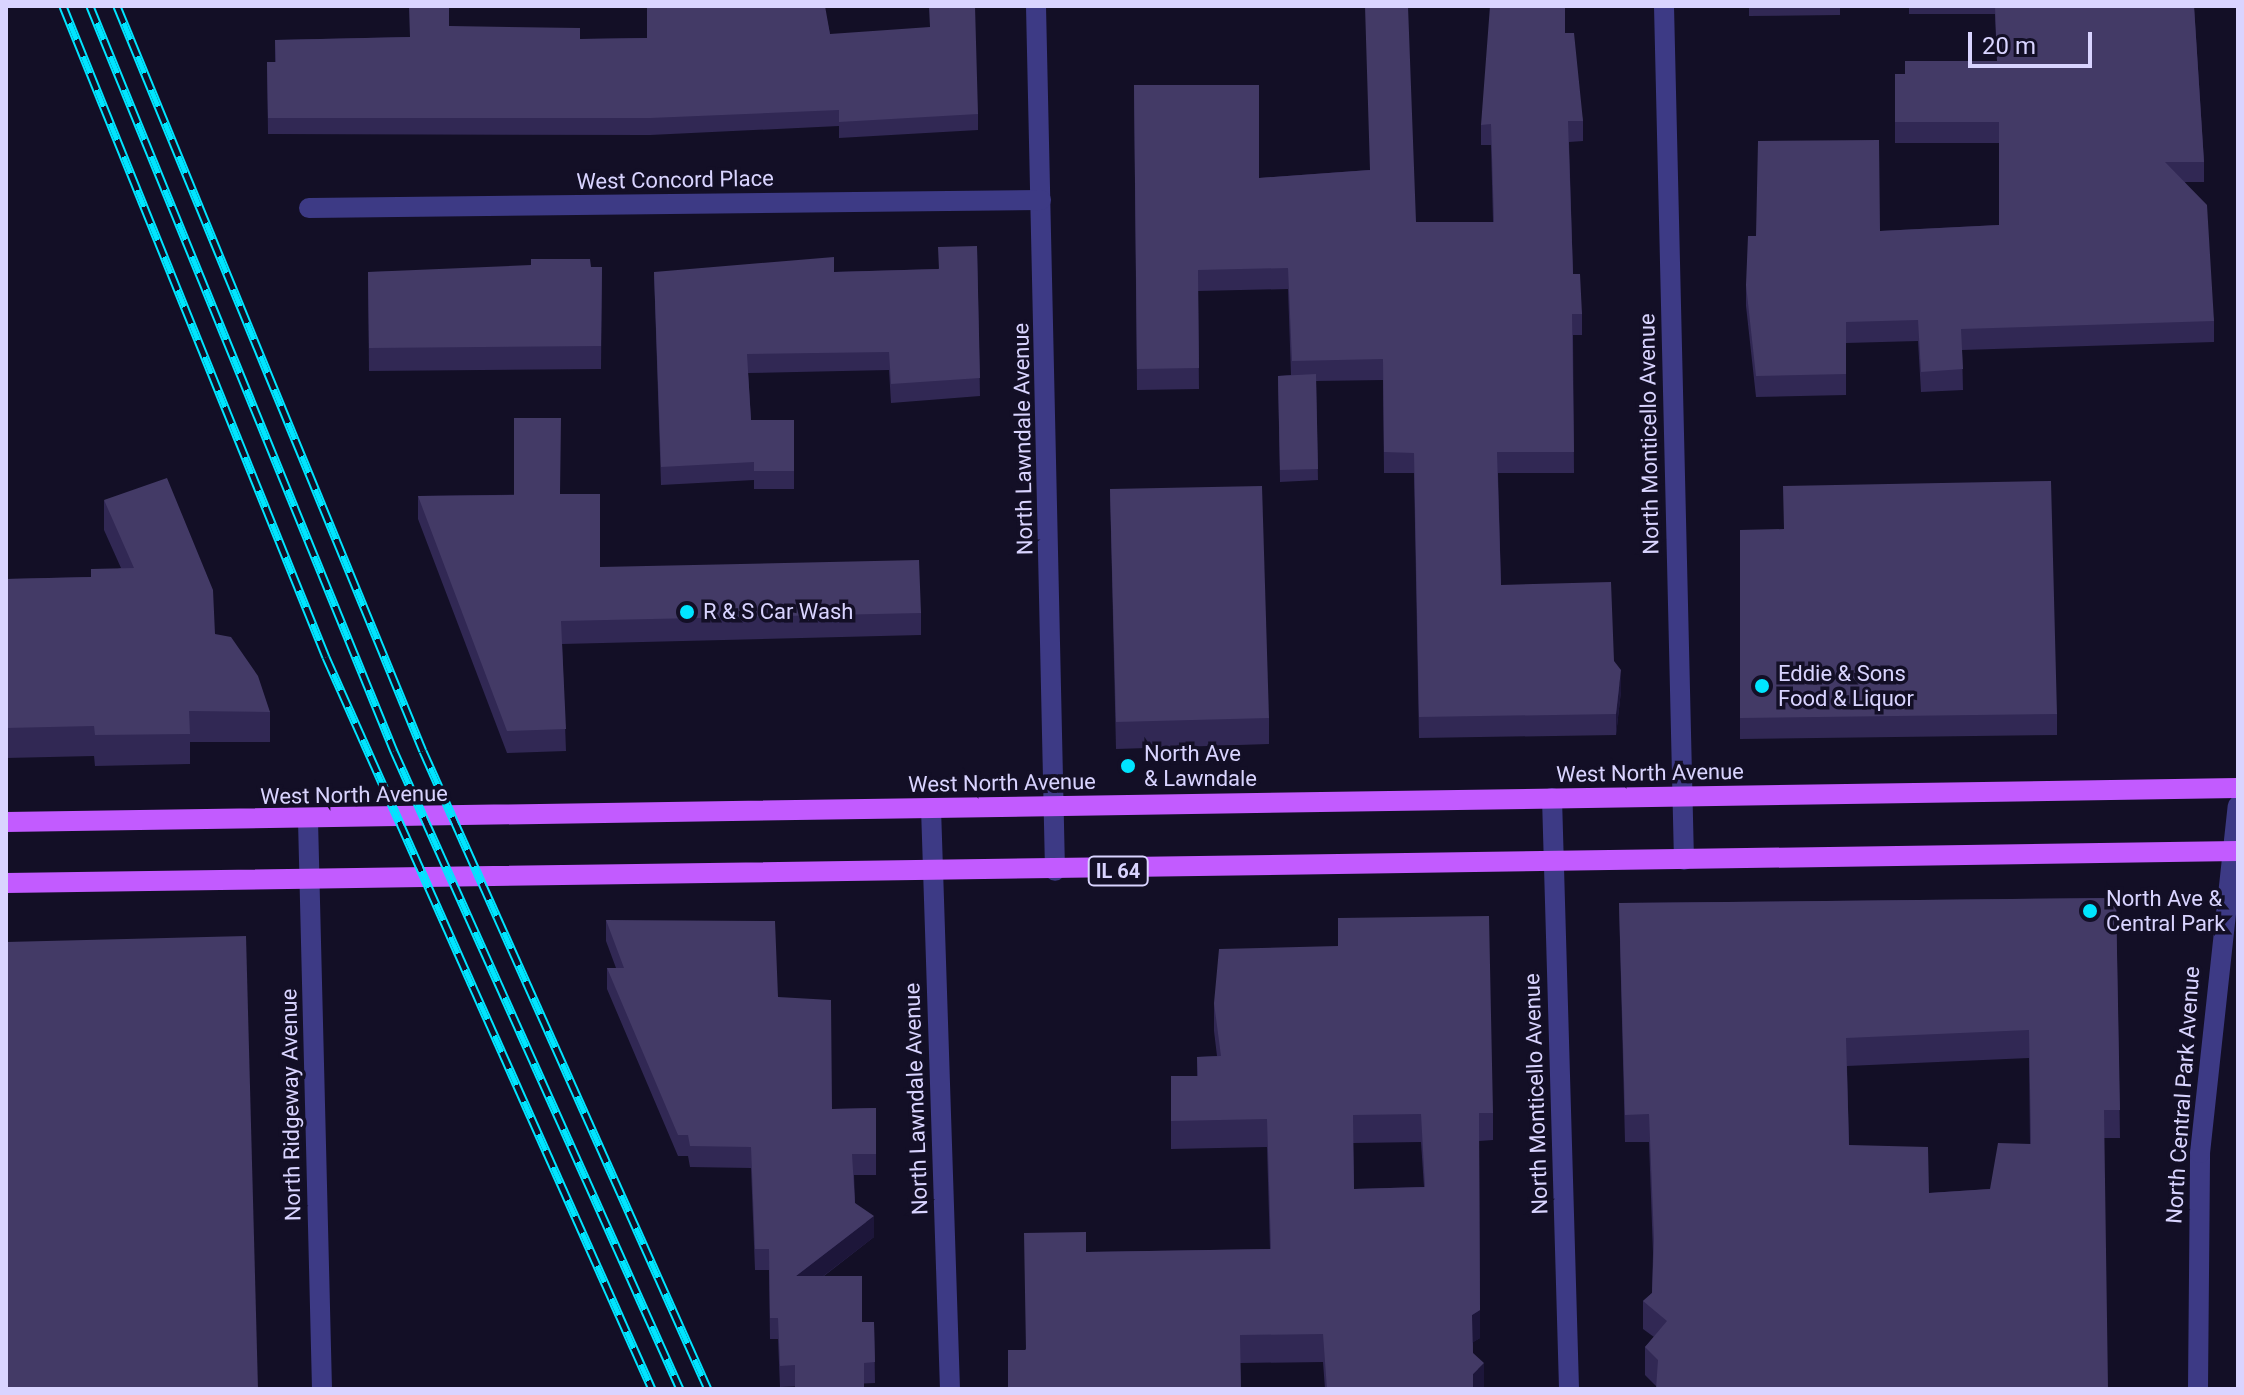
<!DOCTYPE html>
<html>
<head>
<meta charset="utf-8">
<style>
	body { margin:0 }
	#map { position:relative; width:2244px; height:1395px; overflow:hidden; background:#130f26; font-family:Roboto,sans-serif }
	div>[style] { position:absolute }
	.minor>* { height:20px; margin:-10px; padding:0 10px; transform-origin:10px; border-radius:10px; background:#3d3a85 }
	.major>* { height:20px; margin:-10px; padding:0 10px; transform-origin:10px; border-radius:10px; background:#c25bff }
	.rail>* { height:9px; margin-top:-4.5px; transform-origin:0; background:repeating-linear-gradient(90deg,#130f26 0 18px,#00e5ff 0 36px); box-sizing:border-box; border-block:2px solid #00e5ff }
	.wall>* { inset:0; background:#312854 }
	.shaded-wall>* { inset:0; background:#1d163a }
	.building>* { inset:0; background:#433a66 }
	.dots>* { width:22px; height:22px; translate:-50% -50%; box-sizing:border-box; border:4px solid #130f26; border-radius:50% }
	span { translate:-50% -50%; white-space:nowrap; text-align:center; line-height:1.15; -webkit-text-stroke:7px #130f26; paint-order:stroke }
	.shield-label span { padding:2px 6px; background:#130f26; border:2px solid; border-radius:6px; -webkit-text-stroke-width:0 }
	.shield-label { font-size:20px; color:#d9d4ff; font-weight:700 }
	.street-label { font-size:22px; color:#d9d4ff }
	.poi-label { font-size:22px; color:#d9d4ff }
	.left { translate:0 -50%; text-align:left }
	.frame { position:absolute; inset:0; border:8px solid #d9d4ff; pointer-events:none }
	.scale { position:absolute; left:1968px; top:32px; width:124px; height:36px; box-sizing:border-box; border:4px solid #d9d4ff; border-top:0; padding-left:10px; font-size:24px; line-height:28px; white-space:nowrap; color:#d9d4ff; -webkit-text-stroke:6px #130f26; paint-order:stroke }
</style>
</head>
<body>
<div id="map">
	<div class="minor">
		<i style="left:1036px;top:6px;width:865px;rotate:88.74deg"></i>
		<i style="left:1664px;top:6px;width:854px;rotate:88.66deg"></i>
		<i style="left:309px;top:208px;width:732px;rotate:-0.63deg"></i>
		<i style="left:1552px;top:798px;width:591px;rotate:88.35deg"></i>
		<i style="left:931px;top:808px;width:581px;rotate:88.13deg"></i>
		<i style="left:308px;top:820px;width:569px;rotate:88.59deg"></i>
		<i style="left:2198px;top:1389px;width:236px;rotate:-89.5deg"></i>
		<i style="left:2200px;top:1153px;width:349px;rotate:-83.8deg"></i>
	</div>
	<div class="major">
		<i style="left:6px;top:822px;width:2232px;rotate:-0.87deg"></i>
		<i style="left:6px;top:883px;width:2232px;rotate:-0.82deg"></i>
	</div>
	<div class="rail">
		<i style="left:63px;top:6px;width:702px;rotate:68deg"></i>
		<i style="left:326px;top:657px;width:801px;rotate:65.99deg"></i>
		<i style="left:90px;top:6px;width:805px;rotate:67.8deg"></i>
		<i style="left:394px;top:751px;width:699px;rotate:65.85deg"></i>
		<i style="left:117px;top:6px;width:805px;rotate:67.67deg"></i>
		<i style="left:423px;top:751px;width:699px;rotate:65.93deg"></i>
	</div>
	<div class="wall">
		<i style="clip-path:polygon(1182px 6px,1221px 6px,1182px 8px)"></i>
		<i style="clip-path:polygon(1749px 6px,1840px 6px,1840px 15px,1749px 16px)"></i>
		<i style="clip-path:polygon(1909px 6px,2194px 6px,2204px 162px,2204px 182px,2185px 182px,2214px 321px,2214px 342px,1962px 350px,1963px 390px,1921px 392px,1918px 341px,1846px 343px,1846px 395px,1756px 397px,1746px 306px,1746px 285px,1880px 231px,1999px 225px,1999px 143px,1895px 143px,1895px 74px,1905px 74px,1997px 61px,1995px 14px,1909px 14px)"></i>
		<i style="clip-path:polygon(825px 11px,830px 34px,978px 114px,978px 130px,839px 138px,839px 126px,650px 135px,268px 134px,267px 62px,275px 62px,275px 40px,410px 37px,449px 26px,580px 39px,647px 38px)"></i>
		<i style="clip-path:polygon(1565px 33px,1583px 121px,1583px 141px,1569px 142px,1573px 274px,1582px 314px,1582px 335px,1573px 335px,1574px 473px,1498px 473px,1501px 585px,1614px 661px,1621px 691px,1616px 735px,1419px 738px,1414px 473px,1384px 473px,1383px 380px,1316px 381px,1318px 480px,1280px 482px,1278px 376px,1291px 375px,1288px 289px,1198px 291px,1199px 389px,1137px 390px,1134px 85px,1259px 178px,1369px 170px,1416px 222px,1493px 222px,1491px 145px,1481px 145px,1481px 125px)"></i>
		<i style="clip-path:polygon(977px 246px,980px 396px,891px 403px,889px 370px,748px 373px,751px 420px,794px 420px,794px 489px,754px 489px,754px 480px,661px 485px,654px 272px,834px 272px,938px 269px)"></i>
		<i style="clip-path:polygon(602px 267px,601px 369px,369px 371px,368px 272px)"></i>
		<i style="clip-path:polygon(1110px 489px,1269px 718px,1269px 744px,1116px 749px)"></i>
		<i style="clip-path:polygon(560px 494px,600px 567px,921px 613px,921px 635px,562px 644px,566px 751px,507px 753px,418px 519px,418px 496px)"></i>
		<i style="clip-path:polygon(104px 500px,215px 634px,270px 712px,270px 742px,190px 742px,190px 764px,95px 766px,94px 756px,6px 758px,6px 579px,91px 577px,121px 568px,104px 530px)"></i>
		<i style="clip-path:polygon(1740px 530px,2057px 714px,2057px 735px,1740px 739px)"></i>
		<i style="clip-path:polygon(evenodd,2116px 898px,2120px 1138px,2104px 1138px,1656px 1386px,1645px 1375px,1645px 1347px,1654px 1337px,1643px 1329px,1643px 1301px,1652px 1293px,1653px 1253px,1649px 1142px,1625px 1142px,1619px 903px,2116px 898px,2029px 1058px,2030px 1144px,1990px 1189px,1929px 1193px,1849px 1145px,1847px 1066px,2029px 1058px)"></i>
		<i style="clip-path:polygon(606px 920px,778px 997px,832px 1109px,876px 1108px,876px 1175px,854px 1175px,855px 1203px,874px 1237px,824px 1276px,862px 1322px,874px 1322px,875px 1383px,780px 1387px,778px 1339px,770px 1339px,769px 1270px,755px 1270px,751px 1168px,690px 1167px,688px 1156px,678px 1156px,607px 989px,607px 968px,616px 968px,606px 941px)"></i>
		<i style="clip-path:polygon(evenodd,1214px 1003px,1493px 1113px,1493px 1140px,1479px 1141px,1480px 1338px,1473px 1342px,1473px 1353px,1484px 1389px,1325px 1389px,1323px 1362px,1240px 1363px,1241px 1389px,1008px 1389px,1008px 1350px,1025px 1350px,1086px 1252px,1270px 1249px,1267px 1147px,1171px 1149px,1171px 1076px,1197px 1076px,1197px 1057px,1217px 1056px,1214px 1031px,1214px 1003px,1421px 1142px,1424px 1187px,1354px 1189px,1353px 1143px,1421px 1142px)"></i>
	</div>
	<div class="shaded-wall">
		<i style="clip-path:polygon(1621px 670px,1621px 691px,1616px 735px,1616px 714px)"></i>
		<i style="clip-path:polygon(874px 1216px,874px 1237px,796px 1297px,796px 1276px)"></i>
		<i style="clip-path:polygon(1480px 1310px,1480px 1338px,1472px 1343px,1472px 1315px)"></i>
		<i style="clip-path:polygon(1484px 1363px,1484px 1389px,1473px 1389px,1473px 1374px)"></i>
	</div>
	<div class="building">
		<i style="clip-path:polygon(409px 6px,449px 6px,449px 26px,580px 28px,580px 39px,647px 38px,647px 6px,825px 6px,830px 34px,930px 27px,929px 6px,975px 6px,978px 114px,839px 122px,839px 110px,650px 118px,268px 118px,267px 62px,276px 62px,275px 40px,410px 37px)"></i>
		<i style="clip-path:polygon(1365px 6px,1408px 6px,1416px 222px,1494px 222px,1491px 124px,1481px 125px,1490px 6px,1565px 6px,1565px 33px,1574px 33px,1583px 121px,1568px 121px,1573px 274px,1580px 274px,1582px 314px,1572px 314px,1574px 452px,1497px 452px,1501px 585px,1611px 582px,1614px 661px,1621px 670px,1616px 714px,1419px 717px,1414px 453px,1384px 452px,1383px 359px,1292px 361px,1288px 268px,1198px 270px,1199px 368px,1137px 369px,1134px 85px,1259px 85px,1259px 178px,1370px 170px)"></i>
		<i style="clip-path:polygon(1995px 6px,2194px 6px,2204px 162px,2165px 162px,2207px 205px,2214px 321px,1961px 329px,1963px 369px,1921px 372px,1918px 320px,1846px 322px,1846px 374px,1756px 376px,1746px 285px,1748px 236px,1756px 236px,1758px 141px,1879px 140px,1880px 231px,1999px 225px,1999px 122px,1895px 122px,1895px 74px,1905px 74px,1905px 61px,1997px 61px)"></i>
		<i style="clip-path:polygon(977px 246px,980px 378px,891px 384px,889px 352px,747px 354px,751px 420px,794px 420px,794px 471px,754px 471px,754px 462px,661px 467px,654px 272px,834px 257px,834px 272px,939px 269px,938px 247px)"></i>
		<i style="clip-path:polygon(531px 259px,590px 259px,591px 267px,602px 267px,601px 346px,369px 348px,368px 272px,531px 265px)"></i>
		<i style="clip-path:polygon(1316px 374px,1318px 469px,1280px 470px,1278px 376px)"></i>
		<i style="clip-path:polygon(514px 418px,561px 418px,560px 494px,600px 494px,600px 567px,919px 560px,921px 613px,561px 621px,566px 729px,507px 731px,418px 496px,514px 495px)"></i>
		<i style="clip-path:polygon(167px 478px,213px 590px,215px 634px,231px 637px,258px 676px,270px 712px,189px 711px,190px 734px,95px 735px,94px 726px,6px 728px,6px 579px,91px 577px,91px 569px,134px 568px,104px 500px)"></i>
		<i style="clip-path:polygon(2051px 481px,2057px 714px,1740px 718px,1740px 530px,1784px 529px,1783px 486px)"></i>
		<i style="clip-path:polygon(1262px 486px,1269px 718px,1116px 722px,1110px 489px)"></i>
		<i style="clip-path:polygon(evenodd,2116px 898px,2120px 1110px,2104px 1110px,2108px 1389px,1656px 1389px,1658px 1360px,1645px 1347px,1667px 1321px,1643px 1301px,1652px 1293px,1654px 1240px,1649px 1114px,1625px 1115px,1619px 903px,2116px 898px,2029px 1030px,2031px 1144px,1998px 1143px,1990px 1189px,1929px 1193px,1928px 1147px,1849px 1145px,1846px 1038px,2029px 1030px)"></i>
		<i style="clip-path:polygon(evenodd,1489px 916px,1493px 1113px,1479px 1113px,1480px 1310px,1472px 1315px,1473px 1353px,1484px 1363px,1473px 1374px,1473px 1389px,1327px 1389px,1323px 1334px,1240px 1335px,1241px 1389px,1008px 1389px,1008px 1350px,1026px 1350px,1024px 1233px,1086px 1232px,1086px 1252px,1271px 1249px,1267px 1119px,1171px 1121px,1171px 1076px,1198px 1076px,1197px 1057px,1221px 1056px,1214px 1003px,1219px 949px,1338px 946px,1338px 918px,1489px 916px,1421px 1114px,1425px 1187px,1354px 1189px,1353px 1115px,1421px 1114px)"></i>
		<i style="clip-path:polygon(606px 920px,775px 921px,778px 997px,831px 1000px,832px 1109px,876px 1108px,876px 1154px,852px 1154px,855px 1203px,874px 1216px,796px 1276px,862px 1276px,862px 1322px,874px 1322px,875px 1362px,864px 1363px,864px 1389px,795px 1389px,795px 1365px,780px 1366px,778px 1318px,770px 1318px,769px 1249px,755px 1249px,751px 1147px,690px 1146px,688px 1135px,678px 1135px,607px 968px,624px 968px)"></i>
		<i style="clip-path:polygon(246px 936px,258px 1389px,6px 1389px,6px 942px)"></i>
	</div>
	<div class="dots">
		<i style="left:687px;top:612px;background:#00e5ff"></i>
		<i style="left:1762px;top:686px;background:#00e5ff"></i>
		<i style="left:1128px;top:766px;background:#00e5ff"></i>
		<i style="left:2090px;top:911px;background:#00e5ff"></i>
	</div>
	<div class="shield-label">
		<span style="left:1118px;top:871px">IL 64</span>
	</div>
	<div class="street-label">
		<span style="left:675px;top:180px;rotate:-1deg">West Concord Place</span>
		<span style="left:1649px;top:434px;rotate:-91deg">North Monticello Avenue</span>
		<span style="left:1023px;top:439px;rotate:-91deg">North Lawndale Avenue</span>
		<span style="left:1650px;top:773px;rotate:-1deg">West North Avenue</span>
		<span style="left:1002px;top:783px;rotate:-1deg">West North Avenue</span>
		<span style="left:354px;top:795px;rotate:-1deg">West North Avenue</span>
		<span style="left:1536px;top:1094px;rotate:-92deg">North Monticello Avenue</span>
		<span style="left:2183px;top:1095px;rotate:-86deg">North Central Park Avenue</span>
		<span style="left:916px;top:1099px;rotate:-92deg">North Lawndale Avenue</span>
		<span style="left:291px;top:1105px;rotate:-91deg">North Ridgeway Avenue</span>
	</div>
	<div class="poi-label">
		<span class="left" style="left:703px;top:612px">R &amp; S Car Wash</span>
		<span class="left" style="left:1778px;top:686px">Eddie &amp; Sons<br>Food &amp; Liquor</span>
		<span class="left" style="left:1144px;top:766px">North Ave<br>&amp; Lawndale</span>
		<span class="left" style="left:2106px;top:911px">North Ave &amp;<br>Central Park</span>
	</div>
	<div class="frame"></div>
	<div class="scale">20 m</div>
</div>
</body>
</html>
